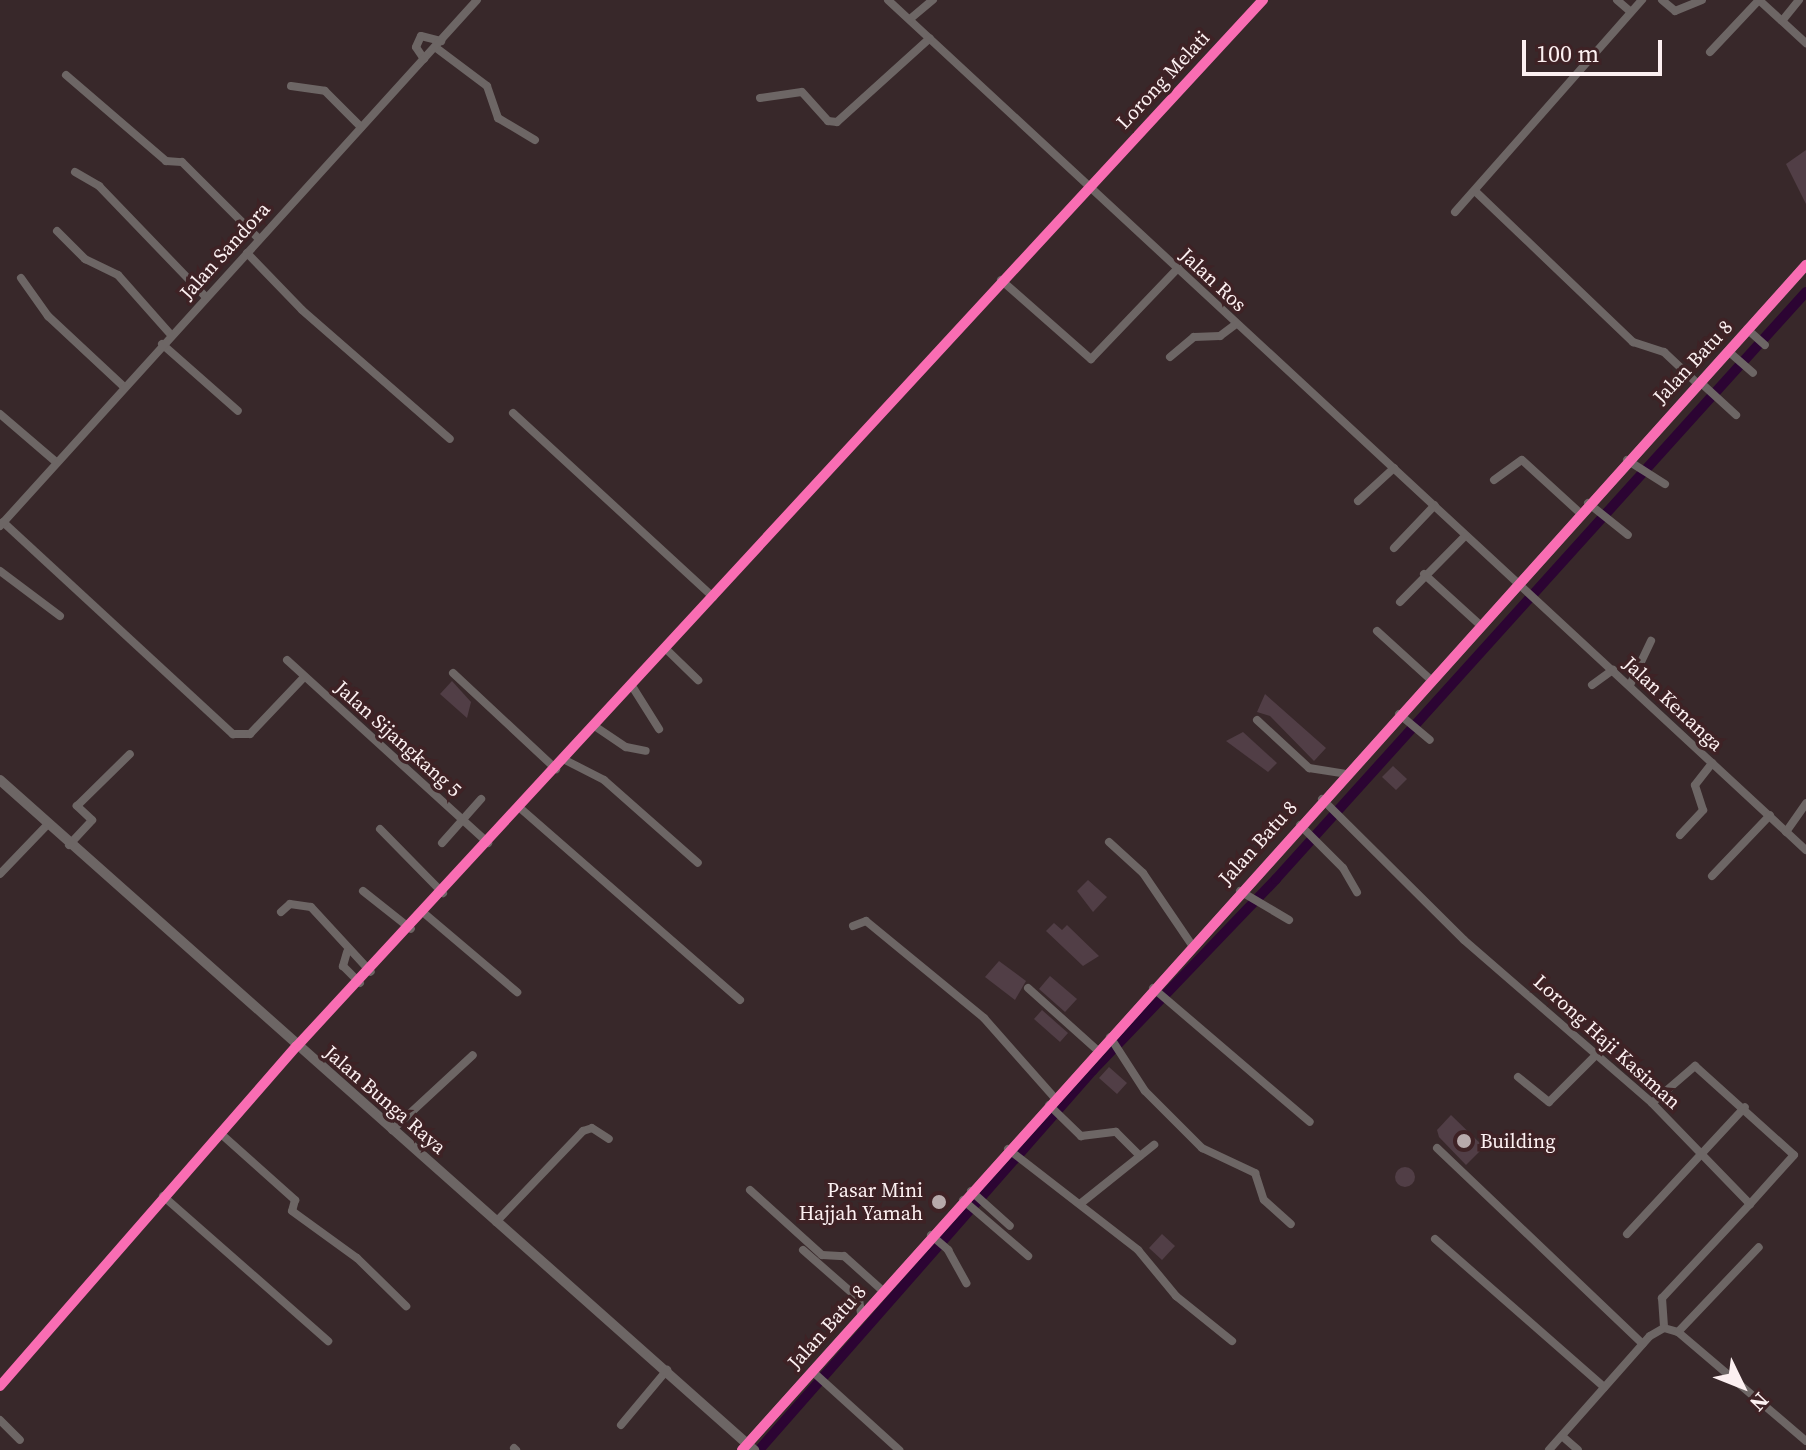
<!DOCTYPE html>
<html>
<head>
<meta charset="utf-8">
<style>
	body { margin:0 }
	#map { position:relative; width:1806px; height:1450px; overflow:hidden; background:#38282a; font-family:"Source Serif 4",serif }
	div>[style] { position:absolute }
	.canal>* { height:10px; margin:-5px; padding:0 5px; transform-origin:5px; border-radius:5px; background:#2c0433 }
	.building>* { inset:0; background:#513e46 }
	.round { border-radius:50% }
	.minor>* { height:8px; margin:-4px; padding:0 4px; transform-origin:4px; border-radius:4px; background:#6d6665 }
	.tertiary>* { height:10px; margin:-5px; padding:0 5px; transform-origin:5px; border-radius:5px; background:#6d6665 }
	.cycleway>* { height:10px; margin:-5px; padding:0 5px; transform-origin:5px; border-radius:5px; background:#f96db3 }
	.dots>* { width:22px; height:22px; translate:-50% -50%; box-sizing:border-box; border:4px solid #3e2225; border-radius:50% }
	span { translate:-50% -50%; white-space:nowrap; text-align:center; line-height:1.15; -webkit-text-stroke:7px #3e2225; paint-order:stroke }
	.street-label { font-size:20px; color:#fcf0f1 }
	.poi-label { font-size:20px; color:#fcf0f1 }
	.left { translate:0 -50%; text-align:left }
	.right { translate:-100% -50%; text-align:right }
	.north { position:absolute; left:1702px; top:1346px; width:80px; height:80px; -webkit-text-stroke:6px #3e2225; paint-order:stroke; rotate:133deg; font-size:22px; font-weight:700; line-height:32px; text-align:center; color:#fcf0f1 }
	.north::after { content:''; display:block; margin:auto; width:28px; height:36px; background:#fcf0f1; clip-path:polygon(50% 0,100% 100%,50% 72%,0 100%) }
	.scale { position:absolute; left:1522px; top:40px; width:140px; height:36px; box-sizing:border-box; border:4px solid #fcf0f1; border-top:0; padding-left:10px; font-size:24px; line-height:28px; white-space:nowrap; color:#fcf0f1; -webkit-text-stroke:6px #3e2225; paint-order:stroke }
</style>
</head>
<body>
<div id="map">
	<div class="canal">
		<i style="left:759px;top:1450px;width:506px;rotate:-48.69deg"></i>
		<i style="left:1093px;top:1070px;width:265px;rotate:-46.2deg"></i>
		<i style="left:1276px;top:879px;width:791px;rotate:-47.92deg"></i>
	</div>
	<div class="building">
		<i style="clip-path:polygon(1806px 150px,1806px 204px,1786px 164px)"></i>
		<i style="clip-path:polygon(452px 681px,471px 702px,467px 718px,440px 694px)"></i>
		<i style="clip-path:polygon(1265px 694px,1326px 748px,1314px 761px,1270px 716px,1257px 712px)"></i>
		<i style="clip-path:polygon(1243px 732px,1277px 763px,1268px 772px,1226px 741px)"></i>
		<i style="clip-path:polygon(1393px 766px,1407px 779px,1396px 790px,1382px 777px)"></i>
		<i style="clip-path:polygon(1088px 880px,1107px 897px,1093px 912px,1077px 891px)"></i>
		<i style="clip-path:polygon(1054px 923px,1062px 930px,1067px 925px,1099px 956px,1083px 966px,1046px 931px)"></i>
		<i style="clip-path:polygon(999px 961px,1026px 981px,1015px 1000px,985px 977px)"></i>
		<i style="clip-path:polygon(1050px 976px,1077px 999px,1065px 1012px,1039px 989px)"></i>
		<i style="clip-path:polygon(1042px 1010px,1068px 1033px,1060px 1042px,1034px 1019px)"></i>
		<i style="clip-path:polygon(1109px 1067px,1127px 1083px,1117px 1094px,1099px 1078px)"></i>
		<i style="clip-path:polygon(1451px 1115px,1484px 1147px,1466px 1165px,1439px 1137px,1437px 1130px)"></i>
		<i class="round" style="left:1395px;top:1167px;width:20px;height:20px"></i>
		<i style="clip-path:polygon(1162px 1234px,1175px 1246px,1162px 1260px,1149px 1248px)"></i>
	</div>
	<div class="minor">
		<i style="left:888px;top:0;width:1251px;rotate:42.8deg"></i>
		<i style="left:1617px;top:0;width:18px;rotate:41deg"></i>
		<i style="left:1662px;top:0;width:17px;rotate:40deg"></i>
		<i style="left:1675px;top:11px;width:29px;rotate:-22deg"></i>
		<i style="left:1759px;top:0;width:64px;rotate:42.5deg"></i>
		<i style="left:910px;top:19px;width:30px;rotate:-40deg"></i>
		<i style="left:1782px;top:21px;width:27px;rotate:-51deg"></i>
		<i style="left:435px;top:47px;width:65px;rotate:36.9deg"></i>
		<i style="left:487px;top:86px;width:34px;rotate:71deg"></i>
		<i style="left:498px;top:118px;width:43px;rotate:30.7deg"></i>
		<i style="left:1710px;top:52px;width:71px;rotate:-46.7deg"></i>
		<i style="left:424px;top:59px;width:14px;rotate:-124deg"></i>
		<i style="left:416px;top:47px;width:12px;rotate:-66deg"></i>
		<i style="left:421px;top:36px;width:21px;rotate:14deg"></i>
		<i style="left:66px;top:75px;width:132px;rotate:40.7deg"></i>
		<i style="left:166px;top:161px;width:16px;rotate:4deg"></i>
		<i style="left:182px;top:162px;width:107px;rotate:45deg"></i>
		<i style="left:291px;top:86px;width:34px;rotate:8deg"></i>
		<i style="left:325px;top:91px;width:51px;rotate:45deg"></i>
		<i style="left:760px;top:98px;width:42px;rotate:-8.1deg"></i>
		<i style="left:802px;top:92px;width:39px;rotate:48deg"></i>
		<i style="left:828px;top:121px;width:9px;rotate:6deg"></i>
		<i style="left:837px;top:122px;width:125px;rotate:-42.1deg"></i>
		<i style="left:75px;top:172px;width:28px;rotate:30deg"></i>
		<i style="left:99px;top:186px;width:153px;rotate:46.1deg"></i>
		<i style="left:1475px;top:191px;width:219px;rotate:43.7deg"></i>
		<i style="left:1633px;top:342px;width:33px;rotate:18deg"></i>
		<i style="left:1664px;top:352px;width:47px;rotate:43.3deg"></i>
		<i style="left:1455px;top:212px;width:283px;rotate:-48.6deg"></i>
		<i style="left:57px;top:231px;width:40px;rotate:45deg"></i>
		<i style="left:85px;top:259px;width:37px;rotate:26deg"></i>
		<i style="left:118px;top:275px;width:80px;rotate:48.5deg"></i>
		<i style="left:247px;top:253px;width:79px;rotate:46deg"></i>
		<i style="left:302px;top:310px;width:196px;rotate:41.1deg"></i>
		<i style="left:21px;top:278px;width:47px;rotate:54.6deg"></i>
		<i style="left:48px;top:316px;width:103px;rotate:43deg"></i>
		<i style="left:1001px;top:280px;width:120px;rotate:41.3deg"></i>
		<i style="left:1091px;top:359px;width:126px;rotate:-46.3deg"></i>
		<i style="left:1747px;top:329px;width:24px;rotate:42deg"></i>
		<i style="left:162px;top:344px;width:101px;rotate:41.4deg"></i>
		<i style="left:1728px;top:351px;width:33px;rotate:41deg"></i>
		<i style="left:1170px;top:357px;width:31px;rotate:-40deg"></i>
		<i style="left:1194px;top:337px;width:26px;rotate:-2deg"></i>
		<i style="left:1220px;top:336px;width:20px;rotate:-37deg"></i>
		<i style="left:1700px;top:382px;width:49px;rotate:42.5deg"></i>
		<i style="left:513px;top:413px;width:272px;rotate:42.6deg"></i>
		<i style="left:0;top:414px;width:74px;rotate:40.6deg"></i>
		<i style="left:1627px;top:460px;width:45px;rotate:32.3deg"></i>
		<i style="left:1494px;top:480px;width:34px;rotate:-36deg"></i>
		<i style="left:1522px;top:460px;width:79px;rotate:42.4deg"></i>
		<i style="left:1358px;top:501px;width:49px;rotate:-42.5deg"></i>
		<i style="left:1588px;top:503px;width:51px;rotate:38.7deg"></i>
		<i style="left:3px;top:522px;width:313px;rotate:42.7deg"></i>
		<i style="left:233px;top:734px;width:17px"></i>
		<i style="left:250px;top:734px;width:79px;rotate:-46.5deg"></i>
		<i style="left:0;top:526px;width:710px;rotate:-47.8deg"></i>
		<i style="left:1394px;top:548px;width:59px;rotate:-46.4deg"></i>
		<i style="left:0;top:571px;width:75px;rotate:36.9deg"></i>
		<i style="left:1424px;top:574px;width:74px;rotate:42.3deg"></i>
		<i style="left:1400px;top:602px;width:93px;rotate:-45.4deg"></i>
		<i style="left:1377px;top:631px;width:72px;rotate:42.2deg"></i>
		<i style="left:666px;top:649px;width:45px;rotate:44.1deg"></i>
		<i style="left:287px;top:660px;width:272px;rotate:42.3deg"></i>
		<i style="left:453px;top:673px;width:141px;rotate:43deg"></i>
		<i style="left:1592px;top:685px;width:26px;rotate:-36deg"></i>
		<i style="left:1630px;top:685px;width:49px;rotate:-64.5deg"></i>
		<i style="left:632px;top:686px;width:51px;rotate:57.9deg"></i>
		<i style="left:1399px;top:714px;width:40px;rotate:40deg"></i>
		<i style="left:1257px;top:720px;width:71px;rotate:42.7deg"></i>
		<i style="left:1309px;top:768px;width:36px;rotate:9deg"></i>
		<i style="left:596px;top:727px;width:36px;rotate:34deg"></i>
		<i style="left:626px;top:747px;width:20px;rotate:11deg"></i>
		<i style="left:565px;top:760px;width:44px;rotate:27.1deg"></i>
		<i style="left:604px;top:780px;width:125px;rotate:41.4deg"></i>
		<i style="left:1322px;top:799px;width:200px;rotate:44.8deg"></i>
		<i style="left:1464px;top:940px;width:249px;rotate:40.9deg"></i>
		<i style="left:1652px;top:1103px;width:141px;rotate:45.9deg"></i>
		<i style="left:1750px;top:1204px;width:129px;rotate:133.1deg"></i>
		<i style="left:1662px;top:1298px;width:30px;rotate:86deg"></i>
		<i style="left:520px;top:808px;width:292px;rotate:41.1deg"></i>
		<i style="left:1300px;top:825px;width:61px;rotate:45deg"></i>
		<i style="left:1343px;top:868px;width:28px;rotate:60deg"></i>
		<i style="left:380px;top:829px;width:90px;rotate:45.5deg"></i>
		<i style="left:1786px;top:832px;width:35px;rotate:-55deg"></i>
		<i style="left:1680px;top:835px;width:34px;rotate:-47deg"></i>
		<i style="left:1703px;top:810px;width:26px;rotate:-108deg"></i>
		<i style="left:1695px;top:785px;width:28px;rotate:-52deg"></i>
		<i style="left:1109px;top:842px;width:46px;rotate:42.4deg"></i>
		<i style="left:1143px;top:873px;width:87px;rotate:55.8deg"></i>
		<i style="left:442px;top:843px;width:59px;rotate:-48.4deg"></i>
		<i style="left:69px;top:845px;width:34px;rotate:-47deg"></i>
		<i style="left:92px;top:820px;width:21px;rotate:-137deg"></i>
		<i style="left:77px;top:806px;width:74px;rotate:-44.5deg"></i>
		<i style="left:0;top:874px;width:68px;rotate:-46.2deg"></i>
		<i style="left:1712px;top:876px;width:84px;rotate:-46.4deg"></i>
		<i style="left:363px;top:891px;width:61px;rotate:38.4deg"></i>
		<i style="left:1240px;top:891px;width:57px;rotate:30.6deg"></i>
		<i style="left:281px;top:912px;width:12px;rotate:-42deg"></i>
		<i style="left:290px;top:904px;width:21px;rotate:8deg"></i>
		<i style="left:311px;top:907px;width:88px;rotate:47.3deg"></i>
		<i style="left:425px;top:914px;width:121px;rotate:40.3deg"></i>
		<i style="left:853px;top:926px;width:14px;rotate:-21deg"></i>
		<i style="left:866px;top:921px;width:153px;rotate:39.4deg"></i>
		<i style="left:984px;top:1018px;width:106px;rotate:48.5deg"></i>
		<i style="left:347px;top:952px;width:15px;rotate:106deg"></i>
		<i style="left:343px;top:966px;width:24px;rotate:45deg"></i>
		<i style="left:1028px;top:988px;width:93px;rotate:41.9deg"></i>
		<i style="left:1153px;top:988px;width:206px;rotate:40.5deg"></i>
		<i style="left:1110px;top:1037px;width:64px;rotate:57.1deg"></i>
		<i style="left:1145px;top:1091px;width:81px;rotate:45deg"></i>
		<i style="left:1202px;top:1148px;width:59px;rotate:25.3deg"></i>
		<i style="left:1255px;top:1173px;width:28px;rotate:72deg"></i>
		<i style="left:1264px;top:1200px;width:36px;rotate:42deg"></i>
		<i style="left:1518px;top:1077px;width:40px;rotate:39deg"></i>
		<i style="left:1549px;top:1102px;width:68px;rotate:-45deg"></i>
		<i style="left:1652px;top:1103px;width:57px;rotate:-40.7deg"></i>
		<i style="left:1695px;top:1066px;width:133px;rotate:42deg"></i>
		<i style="left:1794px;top:1155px;width:66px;rotate:131.9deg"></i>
		<i style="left:1049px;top:1105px;width:45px;rotate:44.1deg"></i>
		<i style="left:1081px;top:1136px;width:35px;rotate:-7deg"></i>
		<i style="left:1116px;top:1132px;width:34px;rotate:45deg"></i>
		<i style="left:392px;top:1130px;width:110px;rotate:-42.8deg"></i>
		<i style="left:220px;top:1133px;width:101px;rotate:41.8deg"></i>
		<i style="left:295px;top:1200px;width:11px;rotate:105deg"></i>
		<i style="left:292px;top:1211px;width:80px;rotate:35.9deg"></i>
		<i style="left:357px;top:1258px;width:69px;rotate:44.4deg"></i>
		<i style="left:1437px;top:1148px;width:284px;rotate:43.6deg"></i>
		<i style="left:1008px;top:1149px;width:165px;rotate:37.8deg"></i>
		<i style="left:1138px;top:1250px;width:60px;rotate:50.4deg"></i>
		<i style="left:1176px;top:1296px;width:72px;rotate:38.8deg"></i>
		<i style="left:750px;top:1190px;width:97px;rotate:42.1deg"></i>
		<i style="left:822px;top:1255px;width:22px;rotate:3deg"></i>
		<i style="left:844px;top:1256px;width:52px;rotate:41.9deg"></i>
		<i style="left:971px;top:1191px;width:52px;rotate:41.9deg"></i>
		<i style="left:163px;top:1196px;width:220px;rotate:41.3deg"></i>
		<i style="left:963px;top:1200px;width:86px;rotate:40.7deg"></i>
		<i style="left:1080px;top:1204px;width:95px;rotate:-38.6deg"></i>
		<i style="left:496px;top:1222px;width:126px;rotate:-46.3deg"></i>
		<i style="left:583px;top:1131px;width:9px;rotate:-18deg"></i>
		<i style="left:592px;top:1128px;width:20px;rotate:33deg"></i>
		<i style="left:1627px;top:1234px;width:173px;rotate:-47.1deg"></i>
		<i style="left:931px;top:1235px;width:23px;rotate:41deg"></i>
		<i style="left:948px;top:1250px;width:38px;rotate:61deg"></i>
		<i style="left:1435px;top:1239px;width:225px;rotate:41.2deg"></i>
		<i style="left:803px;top:1250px;width:74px;rotate:41.2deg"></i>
		<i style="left:859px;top:1299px;width:15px;rotate:82deg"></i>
		<i style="left:1664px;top:1328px;width:15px;rotate:16deg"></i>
		<i style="left:1678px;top:1332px;width:168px;rotate:40.4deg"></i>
		<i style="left:1678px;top:1332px;width:117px;rotate:-46.4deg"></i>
		<i style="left:812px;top:1371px;width:118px;rotate:42.2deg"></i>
		<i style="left:0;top:1386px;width:451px;rotate:-48.9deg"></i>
		<i style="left:297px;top:1046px;width:1424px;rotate:-47.28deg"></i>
		<i style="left:0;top:1420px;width:28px;rotate:45deg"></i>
		<i style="left:621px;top:1425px;width:72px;rotate:-50.1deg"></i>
		<i style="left:1562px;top:1436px;width:21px;rotate:41deg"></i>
		<i style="left:514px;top:1448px;width:3px;rotate:45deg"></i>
		<i style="left:1549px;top:1450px;width:152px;rotate:-48.5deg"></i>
		<i style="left:1650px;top:1336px;width:16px;rotate:-30deg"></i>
	</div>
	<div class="tertiary">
		<i style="left:0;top:780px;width:1009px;rotate:41.62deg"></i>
		<i style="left:742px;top:1450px;width:1593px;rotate:-48.08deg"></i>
	</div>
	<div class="cycleway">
		<i style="left:0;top:1386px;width:451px;rotate:-48.9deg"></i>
		<i style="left:297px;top:1046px;width:1424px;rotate:-47.28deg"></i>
		<i style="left:742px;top:1450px;width:1593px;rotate:-48.08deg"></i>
	</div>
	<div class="dots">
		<i style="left:1464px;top:1141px;background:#b7aaab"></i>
		<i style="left:939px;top:1202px;background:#b7aaab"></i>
	</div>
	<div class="street-label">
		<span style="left:1163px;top:80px;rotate:-47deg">Lorong Melati</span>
		<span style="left:225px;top:251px;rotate:-48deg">Jalan Sandora</span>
		<span style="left:1213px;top:280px;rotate:43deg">Jalan Ros</span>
		<span style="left:1693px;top:362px;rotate:-47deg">Jalan Batu 8</span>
		<span style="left:1673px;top:704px;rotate:43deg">Jalan Kenanga</span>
		<span style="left:398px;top:739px;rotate:42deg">Jalan Sijangkang 5</span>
		<span style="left:1258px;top:843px;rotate:-48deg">Jalan Batu 8</span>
		<span style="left:1607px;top:1042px;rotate:42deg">Lorong Haji Kasiman</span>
		<span style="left:385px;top:1100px;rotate:41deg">Jalan Bunga Raya</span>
		<span style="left:827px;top:1327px;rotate:-48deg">Jalan Batu 8</span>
	</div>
	<div class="poi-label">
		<span class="left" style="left:1480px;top:1141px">Building</span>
		<span class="right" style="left:923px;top:1202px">Pasar Mini<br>Hajjah Yamah</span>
	</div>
	<div class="north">N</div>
	<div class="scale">100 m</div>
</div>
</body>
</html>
